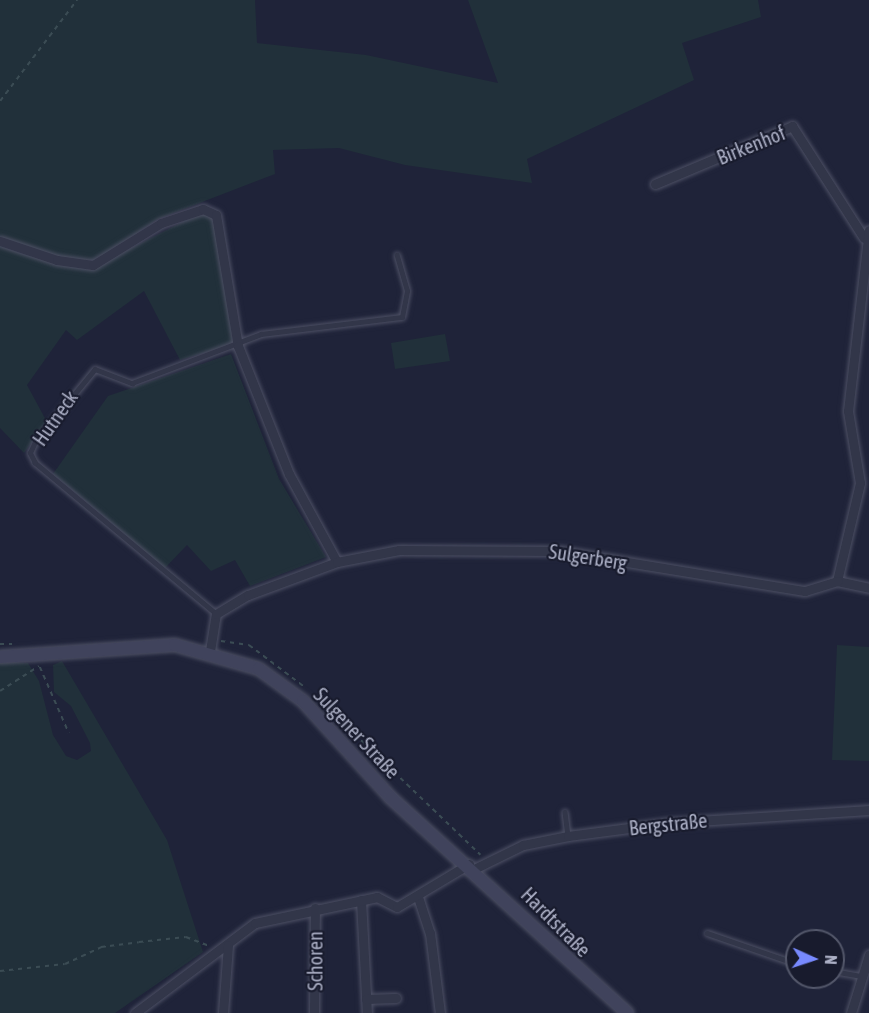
<!DOCTYPE html>
<html>
<head>
<meta charset="utf-8">
<style>
	body { margin:0 }
	#map { position:relative; width:869px; height:1013px; overflow:hidden; background:#1f2339; font-family:"Asap Condensed",sans-serif }
	div>[style] { position:absolute }
	.green>* { inset:0; background:#21303a }
	.path>* { height:1.5px; margin-top:-0.75px; transform-origin:0; background:repeating-linear-gradient(90deg,#3b4c54 0 4.5px,transparent 0 9px) }
	.roads { filter:drop-shadow(0 0 2px #4d5064) drop-shadow(0 0 2px #4d5064) }
	.service>* { height:4.5px; margin:-2.25px; padding:0 2.25px; transform-origin:2.25px; border-radius:2.25px; background:#323649 }
	.minor>* { height:9px; margin:-4.5px; padding:0 4.5px; transform-origin:4.5px; border-radius:4.5px; background:#323649 }
	.secondary>* { height:12px; margin:-6px; padding:0 6px; transform-origin:6px; border-radius:6px; background:#40435c }
	span { translate:-50% -50%; white-space:nowrap; text-align:center; line-height:1.15; -webkit-text-stroke:4.5px #181b2d; paint-order:stroke }
	.street-label { font-size:20px; color:#acb0c6 }
	.north { position:absolute; left:785px; top:929px; width:60px; height:60px; box-sizing:border-box; background:#181b2d; border:2px solid #53576a; border-radius:50%; rotate:93deg; font-size:16px; font-weight:700; line-height:24px; text-align:center; color:#acb0c6 }
	.north::after { content:''; display:block; margin:auto; width:21px; height:27px; background:#788aff; clip-path:polygon(50% 0,100% 100%,50% 72%,0 100%) }
</style>
</head>
<body>
<div id="map">
	<div class="green">
		<i style="clip-path:polygon(0 0,255px 0,257px 43px,366px 55px,498px 83px,468px 0,758px 0,761px 17px,682px 43px,694px 80px,527px 159px,532px 183px,405px 165px,339px 148px,273px 150px,275px 174px,158px 219px,97px 260px,70px 261px,0 237px)"></i>
		<i style="clip-path:polygon(202px 212px,215px 216px,234px 344px,180px 360px,144px 291px,77px 340px,66px 330px,27px 385px,47px 422px,24px 453px,0 428px,0 243px,41px 259px,92px 268px)"></i>
		<i style="clip-path:polygon(445px 334px,450px 361px,395px 369px,391px 343px)"></i>
		<i style="clip-path:polygon(231px 354px,279px 479px,326px 557px,250px 586px,235px 560px,211px 571px,187px 545px,165px 568px,53px 474px,108px 396px)"></i>
		<i style="clip-path:polygon(837px 645px,869px 647px,869px 761px,832px 760px)"></i>
		<i style="clip-path:polygon(62px 661px,167px 840px,203px 952px,115px 1013px,0 1013px,0 662px,28px 663px,39px 681px,53px 735px,66px 756px,77px 760px,91px 751px,90px 743px,71px 706px,54px 692px,53px 665px)"></i>
	</div>
	<div class="path">
		<i style="left:0;top:101px;width:127px;rotate:-52.7deg"></i>
		<i style="left:221px;top:641px;width:28px;rotate:8deg"></i>
		<i style="left:249px;top:645px;width:71px;rotate:37deg"></i>
		<i style="left:0;top:644px;width:12px"></i>
		<i style="left:40px;top:667px;width:72px;rotate:66.3deg"></i>
		<i style="left:0;top:691px;width:46px;rotate:-32.7deg"></i>
		<i style="left:316px;top:697px;width:228px;rotate:43.8deg"></i>
		<i style="left:0;top:971px;width:65px;rotate:-6.1deg"></i>
		<i style="left:65px;top:964px;width:40px;rotate:-25deg"></i>
		<i style="left:101px;top:947px;width:38px;rotate:-7deg"></i>
		<i style="left:139px;top:942px;width:47px;rotate:-6.1deg"></i>
		<i style="left:186px;top:937px;width:25px;rotate:21deg"></i>
	</div>
	<div class="roads">
		<div class="service">
			<i style="left:216px;top:614px;width:236px;rotate:-140.2deg"></i>
			<i style="left:35px;top:463px;width:11px;rotate:-117deg"></i>
			<i style="left:30px;top:453px;width:12px;rotate:-66deg"></i>
			<i style="left:35px;top:442px;width:94px;rotate:-50.6deg"></i>
			<i style="left:95px;top:369px;width:40px;rotate:21deg"></i>
			<i style="left:132px;top:383px;width:138px;rotate:-20.8deg"></i>
			<i style="left:261px;top:334px;width:142px;rotate:-6.9deg"></i>
			<i style="left:402px;top:317px;width:26px;rotate:-79deg"></i>
			<i style="left:407px;top:291px;width:37px;rotate:-106deg"></i>
			<i style="left:565px;top:812px;width:24px;rotate:83deg"></i>
			<i style="left:707px;top:933px;width:95px;rotate:19deg"></i>
			<i style="left:833px;top:971px;width:29px;rotate:10deg"></i>
		</div>
		<div class="minor">
			<i style="left:655px;top:184px;width:149px;rotate:-22.9deg"></i>
			<i style="left:792px;top:126px;width:133px;rotate:57.3deg"></i>
			<i style="left:0;top:241px;width:60px;rotate:18.4deg"></i>
			<i style="left:57px;top:260px;width:36px;rotate:8deg"></i>
			<i style="left:93px;top:265px;width:80px;rotate:-31.7deg"></i>
			<i style="left:161px;top:223px;width:44px;rotate:-18.4deg"></i>
			<i style="left:203px;top:209px;width:14px;rotate:25deg"></i>
			<i style="left:216px;top:215px;width:133px;rotate:80.5deg"></i>
			<i style="left:238px;top:346px;width:138px;rotate:68.3deg"></i>
			<i style="left:289px;top:474px;width:100px;rotate:61.4deg"></i>
			<i style="left:837px;top:581px;width:101px;rotate:-76.8deg"></i>
			<i style="left:860px;top:483px;width:73px;rotate:-99.5deg"></i>
			<i style="left:848px;top:411px;width:182px;rotate:-83.4deg"></i>
			<i style="left:837px;top:581px;width:33px;rotate:12deg"></i>
			<i style="left:210px;top:651px;width:37px;rotate:-81deg"></i>
			<i style="left:216px;top:614px;width:37px;rotate:-31deg"></i>
			<i style="left:248px;top:595px;width:95px;rotate:-20.3deg"></i>
			<i style="left:337px;top:562px;width:63px;rotate:-11deg"></i>
			<i style="left:399px;top:550px;width:161px;rotate:0.4deg"></i>
			<i style="left:560px;top:551px;width:248px;rotate:9.3deg"></i>
			<i style="left:805px;top:591px;width:34px;rotate:-17deg"></i>
			<i style="left:474px;top:869px;width:55px;rotate:-26.1deg"></i>
			<i style="left:523px;top:845px;width:46px;rotate:-11.3deg"></i>
			<i style="left:568px;top:836px;width:100px;rotate:-7.5deg"></i>
			<i style="left:667px;top:823px;width:202px;rotate:-3.7deg"></i>
			<i style="left:418px;top:897px;width:38px;rotate:72deg"></i>
			<i style="left:430px;top:933px;width:81px;rotate:82.9deg"></i>
			<i style="left:361px;top:900px;width:113px;rotate:87deg"></i>
			<i style="left:366px;top:999px;width:30px;rotate:-2deg"></i>
			<i style="left:135px;top:1013px;width:150px;rotate:-36.9deg"></i>
			<i style="left:255px;top:923px;width:125px;rotate:-12deg"></i>
			<i style="left:377px;top:897px;width:22px;rotate:27deg"></i>
			<i style="left:397px;top:907px;width:84px;rotate:-30.8deg"></i>
			<i style="left:223px;top:1013px;width:68px;rotate:-85.8deg"></i>
			<i style="left:314px;top:1013px;width:105px;rotate:-89.5deg"></i>
			<i style="left:851px;top:1013px;width:61px;rotate:-72.8deg"></i>
		</div>
		<div class="secondary">
			<i style="left:0;top:657px;width:175px;rotate:-3.9deg"></i>
			<i style="left:175px;top:645px;width:87px;rotate:15.9deg"></i>
			<i style="left:259px;top:669px;width:54px;rotate:36deg"></i>
			<i style="left:303px;top:701px;width:130px;rotate:47.8deg"></i>
			<i style="left:390px;top:797px;width:321px;rotate:42.3deg"></i>
		</div>
	</div>
	<div class="street-label">
		<span style="left:751px;top:145px;rotate:-22deg">Birkenhof</span>
		<span style="left:55px;top:418px;rotate:-55deg">Hutneck</span>
		<span style="left:588px;top:557px;rotate:9deg">Sulgerberg</span>
		<span style="left:357px;top:733px;rotate:47deg">Sulgener Straße</span>
		<span style="left:668px;top:824px;rotate:-6deg">Bergstraße</span>
		<span style="left:556px;top:922px;rotate:45deg">Hardtstraße</span>
		<span style="left:315px;top:961px;rotate:-90deg">Schoren</span>
	</div>
	<div class="north">N</div>
</div>
</body>
</html>
